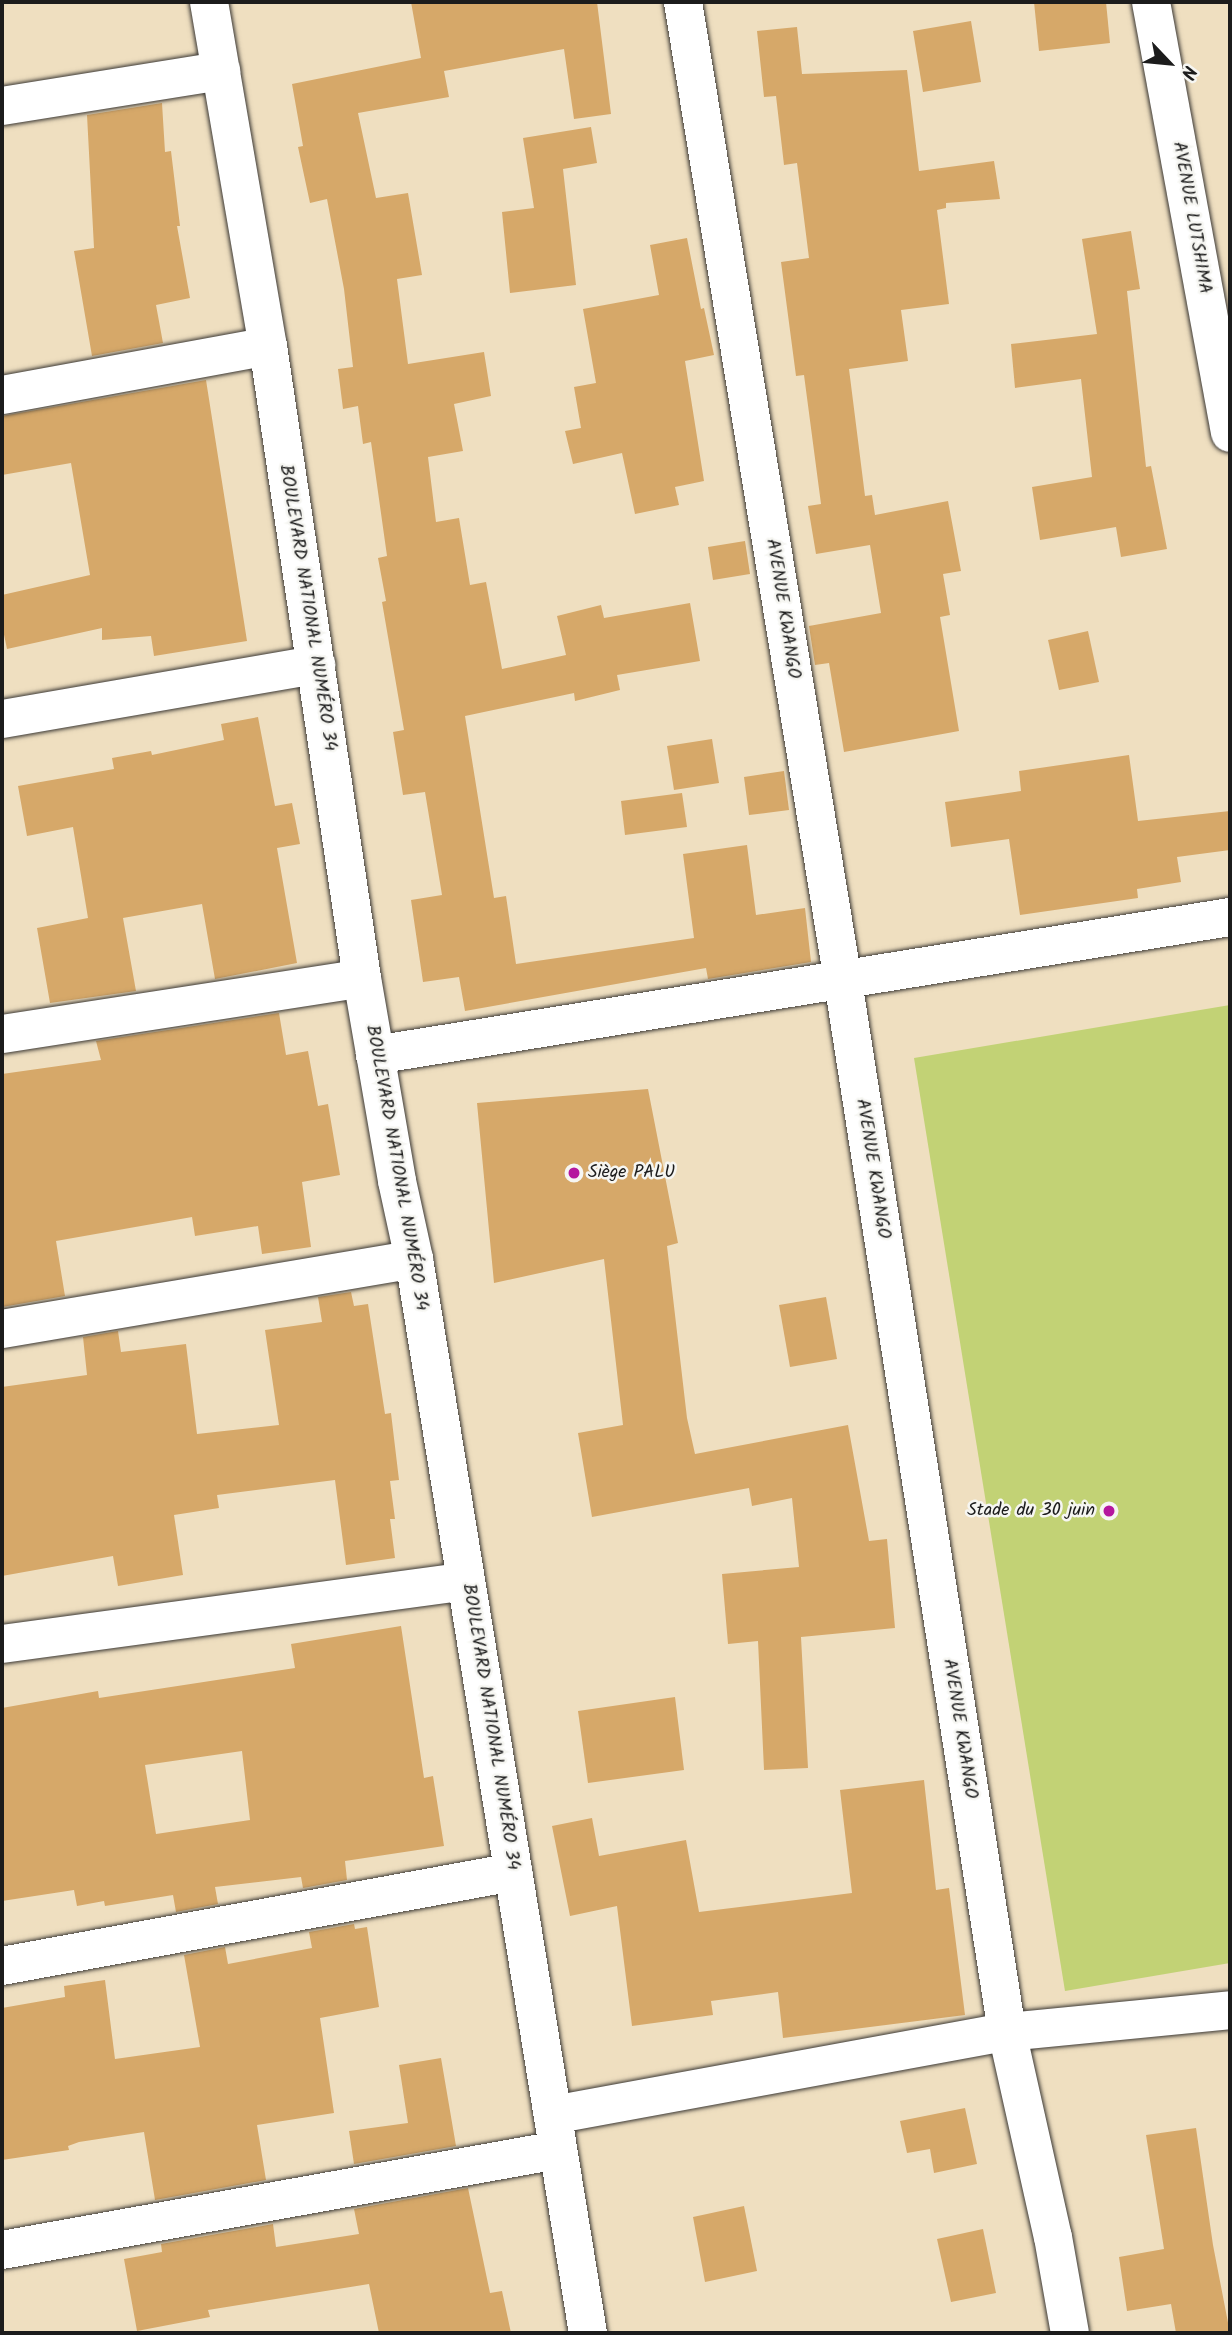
<!DOCTYPE html>
<html>
<head>
<meta charset="utf-8">
<style>
	body { margin:0 }
	#map { position:relative; width:1232px; height:2335px; overflow:hidden; background:#efdfc0; font-family:Kalam,sans-serif }
	div>[style] { position:absolute }
	.green>* { inset:0; background:#c2d275 }
	.building>* { inset:0; background:#d6a869 }
	.roads { filter:drop-shadow(0 0 2px #3c3935) drop-shadow(0 0 2px #3c3935) }
	.minor>* { height:38px; margin:-19px; padding:0 19px; transform-origin:19px; border-radius:19px; background:#fff }
	.major>* { height:38px; margin:-19px; padding:0 19px; transform-origin:19px; border-radius:19px; background:#fff }
	.dots>* { width:19px; height:19px; translate:-50% -50%; box-sizing:border-box; border:4px solid #f6f6f2; border-radius:50% }
	span { translate:-50% -50%; white-space:nowrap; text-align:center; line-height:1.15; -webkit-text-stroke:5px #f6f6f2; paint-order:stroke }
	.street-label { font-size:18px; color:#1c1c1c }
	.poi-label { font-size:18px; color:#1c1c1c }
	.left { translate:0 -50%; text-align:left }
	.right { translate:-100% -50%; text-align:right }
	.frame { position:absolute; inset:0; border:4px solid #1c1c1c; pointer-events:none }
	.north { position:absolute; left:1134px; top:28px; width:70px; height:70px; -webkit-text-stroke:5px #f6f6f2; paint-order:stroke; rotate:116deg; font-size:19px; font-weight:700; line-height:28px; text-align:center; color:#1c1c1c }
	.north::after { content:''; display:block; margin:auto; width:24px; height:32px; background:#1c1c1c; clip-path:polygon(50% 0,100% 100%,50% 72%,0 100%) }
</style>
</head>
<body>
<div id="map">
	<div class="green">
		<i style="clip-path:polygon(1230px 1005px,1230px 1963px,1065px 1991px,914px 1058px)"></i>
	</div>
	<div class="building">
		<i style="clip-path:polygon(411px 2px,597px 2px,611px 114px,574px 119px,564px 49px,444px 71px,449px 97px,358px 113px,376px 198px,408px 193px,422px 275px,397px 279px,408px 364px,484px 352px,491px 396px,454px 404px,463px 451px,428px 457px,436px 522px,459px 518px,470px 585px,486px 582px,502px 669px,566px 655px,557px 616px,601px 605px,604px 618px,690px 603px,700px 661px,617px 675px,620px 690px,575px 701px,574px 693px,465px 716px,494px 898px,506px 896px,516px 964px,694px 938px,683px 854px,747px 845px,756px 915px,805px 908px,811px 962px,708px 979px,706px 968px,465px 1011px,459px 977px,423px 982px,411px 900px,442px 895px,425px 792px,403px 795px,393px 732px,404px 730px,382px 602px,386px 601px,378px 558px,387px 556px,371px 442px,363px 444px,358px 406px,343px 409px,338px 369px,353px 367px,344px 289px,327px 199px,310px 203px,298px 147px,303px 146px,292px 84px,421px 58px)"></i>
		<i style="clip-path:polygon(1034px 2px,1106px 2px,1110px 43px,1039px 51px)"></i>
		<i style="clip-path:polygon(971px 21px,981px 82px,923px 92px,913px 31px)"></i>
		<i style="clip-path:polygon(797px 27px,802px 74px,907px 70px,919px 171px,994px 161px,1000px 199px,946px 203px,946px 208px,937px 210px,949px 304px,901px 310px,908px 361px,849px 369px,865px 496px,872px 495px,875px 515px,948px 501px,961px 571px,943px 574px,950px 615px,940px 617px,959px 731px,844px 752px,829px 663px,815px 665px,809px 626px,881px 613px,870px 545px,816px 554px,808px 506px,821px 504px,804px 375px,796px 376px,781px 262px,809px 258px,797px 163px,784px 165px,776px 96px,764px 97px,757px 31px)"></i>
		<i style="clip-path:polygon(162px 103px,165px 152px,171px 151px,180px 226px,177px 226px,190px 298px,156px 305px,163px 343px,92px 356px,74px 251px,94px 248px,87px 115px)"></i>
		<i style="clip-path:polygon(591px 127px,597px 163px,563px 169px,576px 285px,510px 293px,502px 212px,534px 208px,523px 138px)"></i>
		<i style="clip-path:polygon(1131px 231px,1140px 289px,1127px 291px,1146px 467px,1151px 466px,1167px 549px,1121px 557px,1116px 527px,1040px 540px,1032px 487px,1092px 477px,1081px 379px,1015px 388px,1011px 344px,1097px 334px,1082px 239px)"></i>
		<i style="clip-path:polygon(687px 238px,701px 309px,704px 308px,714px 355px,685px 361px,704px 481px,675px 487px,679px 505px,635px 514px,622px 453px,573px 464px,565px 431px,581px 428px,574px 387px,596px 383px,583px 309px,659px 295px,650px 245px)"></i>
		<i style="clip-path:polygon(206px 380px,247px 641px,154px 656px,151px 636px,102px 640px,102px 628px,7px 649px,2px 625px,2px 595px,90px 575px,71px 463px,2px 475px,2px 416px)"></i>
		<i style="clip-path:polygon(745px 541px,750px 574px,713px 580px,708px 547px)"></i>
		<i style="clip-path:polygon(1088px 631px,1099px 682px,1059px 690px,1048px 640px)"></i>
		<i style="clip-path:polygon(258px 717px,275px 806px,292px 803px,300px 844px,277px 848px,297px 963px,215px 979px,202px 904px,123px 918px,136px 991px,50px 1003px,37px 928px,88px 918px,73px 827px,27px 836px,18px 786px,114px 769px,112px 758px,151px 751px,152px 755px,224px 740px,221px 724px)"></i>
		<i style="clip-path:polygon(712px 739px,719px 783px,674px 790px,667px 746px)"></i>
		<i style="clip-path:polygon(1129px 755px,1138px 821px,1230px 811px,1230px 850px,1177px 857px,1181px 882px,1137px 889px,1138px 898px,1020px 915px,1009px 839px,951px 847px,945px 802px,1021px 791px,1019px 771px)"></i>
		<i style="clip-path:polygon(784px 771px,789px 810px,749px 815px,744px 777px)"></i>
		<i style="clip-path:polygon(682px 793px,687px 827px,625px 835px,621px 801px)"></i>
		<i style="clip-path:polygon(279px 1013px,286px 1055px,308px 1051px,318px 1106px,328px 1104px,340px 1175px,302px 1182px,311px 1247px,262px 1254px,258px 1226px,195px 1236px,192px 1217px,56px 1241px,65px 1296px,2px 1307px,2px 1074px,101px 1060px,96px 1041px)"></i>
		<i style="clip-path:polygon(648px 1089px,678px 1243px,667px 1246px,687px 1418px,695px 1454px,848px 1425px,869px 1541px,887px 1539px,895px 1628px,801px 1637px,808px 1768px,764px 1770px,758px 1641px,728px 1644px,722px 1574px,799px 1567px,792px 1498px,752px 1506px,749px 1488px,592px 1517px,578px 1433px,623px 1425px,604px 1259px,494px 1283px,477px 1103px)"></i>
		<i style="clip-path:polygon(351px 1292px,354px 1306px,368px 1304px,385px 1414px,391px 1413px,399px 1480px,390px 1481px,395px 1519px,390px 1519px,395px 1558px,346px 1565px,335px 1480px,217px 1495px,219px 1508px,174px 1515px,183px 1575px,118px 1586px,113px 1556px,2px 1576px,2px 1387px,87px 1375px,83px 1337px,118px 1331px,121px 1352px,186px 1344px,197px 1434px,279px 1425px,265px 1330px,322px 1322px,318px 1297px)"></i>
		<i style="clip-path:polygon(826px 1297px,837px 1359px,790px 1367px,779px 1305px)"></i>
		<i style="clip-path:polygon(evenodd,401px 1626px,424px 1778px,433px 1776px,444px 1846px,345px 1861px,347px 1880px,303px 1888px,301px 1877px,215px 1887px,218px 1904px,176px 1912px,173px 1895px,105px 1906px,104px 1901px,77px 1906px,74px 1890px,2px 1901px,2px 1708px,98px 1691px,99px 1698px,295px 1668px,291px 1644px,401px 1626px,242px 1751px,250px 1820px,156px 1834px,145px 1765px,242px 1751px)"></i>
		<i style="clip-path:polygon(675px 1697px,684px 1770px,588px 1783px,578px 1711px)"></i>
		<i style="clip-path:polygon(924px 1780px,936px 1890px,949px 1888px,965px 2015px,783px 2038px,778px 1992px,711px 2001px,713px 2015px,632px 2026px,617px 1906px,570px 1916px,552px 1826px,592px 1818px,599px 1856px,686px 1840px,699px 1912px,852px 1893px,840px 1790px)"></i>
		<i style="clip-path:polygon(354px 1924px,355px 1929px,367px 1927px,379px 2007px,320px 2018px,334px 2113px,257px 2125px,266px 2180px,155px 2200px,144px 2132px,79px 2142px,68px 2146px,69px 2150px,2px 2160px,2px 2008px,65px 1997px,64px 1986px,105px 1980px,115px 2059px,200px 2047px,184px 1955px,225px 1947px,228px 1964px,312px 1948px,309px 1932px)"></i>
		<i style="clip-path:polygon(441px 2058px,456px 2146px,354px 2164px,349px 2131px,408px 2123px,399px 2065px)"></i>
		<i style="clip-path:polygon(965px 2108px,977px 2164px,934px 2173px,930px 2149px,907px 2153px,900px 2121px)"></i>
		<i style="clip-path:polygon(1196px 2128px,1213px 2245px,1230px 2333px,1176px 2333px,1171px 2304px,1127px 2311px,1119px 2257px,1164px 2249px,1146px 2135px)"></i>
		<i style="clip-path:polygon(468px 2188px,490px 2293px,502px 2291px,511px 2333px,379px 2333px,369px 2284px,208px 2310px,210px 2317px,137px 2331px,124px 2259px,162px 2252px,161px 2244px,273px 2224px,276px 2247px,359px 2234px,354px 2209px)"></i>
		<i style="clip-path:polygon(744px 2206px,757px 2271px,705px 2282px,693px 2217px)"></i>
		<i style="clip-path:polygon(983px 2229px,996px 2293px,951px 2302px,937px 2239px)"></i>
	</div>
	<div class="roads">
		<div class="minor">
			<i style="left:683px;top:2px;width:992px;rotate:80.72deg"></i>
			<i style="left:843px;top:981px;width:1064px;rotate:81.13deg"></i>
			<i style="left:1007px;top:2032px;width:210px;rotate:77.4deg"></i>
			<i style="left:1053px;top:2237px;width:97px;rotate:80deg"></i>
			<i style="left:1151px;top:2px;width:438px;rotate:79.6deg"></i>
			<i style="left:2px;top:106px;width:222px;rotate:-9.1deg"></i>
			<i style="left:2px;top:395px;width:270px;rotate:-10.4deg"></i>
			<i style="left:2px;top:719px;width:319px;rotate:-9.8deg"></i>
			<i style="left:2px;top:1034px;width:364px;rotate:-8.8deg"></i>
			<i style="left:375px;top:1055px;width:866px;rotate:-9.17deg"></i>
			<i style="left:2px;top:1329px;width:418px;rotate:-9.6deg"></i>
			<i style="left:2px;top:1644px;width:468px;rotate:-7.7deg"></i>
			<i style="left:2px;top:1966px;width:520px;rotate:-10.42deg"></i>
			<i style="left:553px;top:2115px;width:462px;rotate:-10.4deg"></i>
			<i style="left:1007px;top:2032px;width:224px;rotate:-5.6deg"></i>
			<i style="left:2px;top:2250px;width:565px;rotate:-10.2deg"></i>
		</div>
		<div class="major">
			<i style="left:209px;top:2px;width:349px;rotate:80.3deg"></i>
			<i style="left:268px;top:346px;width:639px;rotate:81.54deg"></i>
			<i style="left:362px;top:978px;width:206px;rotate:80.2deg"></i>
			<i style="left:397px;top:1181px;width:80px;rotate:77.7deg"></i>
			<i style="left:414px;top:1259px;width:1088px;rotate:80.8deg"></i>
		</div>
	</div>
	<div class="dots">
		<i style="left:574px;top:1173px;background:#b5179e"></i>
		<i style="left:1109px;top:1511px;background:#b5179e"></i>
	</div>
	<div class="street-label">
		<span style="left:1191px;top:218px;rotate:80deg">AVENUE LUTSHIMA</span>
		<span style="left:307px;top:608px;rotate:81deg">BOULEVARD NATIONAL NUMÉRO 34</span>
		<span style="left:782px;top:609px;rotate:81deg">AVENUE KWANGO</span>
		<span style="left:396px;top:1168px;rotate:80deg">BOULEVARD NATIONAL NUMÉRO 34</span>
		<span style="left:872px;top:1169px;rotate:81deg">AVENUE KWANGO</span>
		<span style="left:490px;top:1727px;rotate:81deg">BOULEVARD NATIONAL NUMÉRO 34</span>
		<span style="left:959px;top:1729px;rotate:81deg">AVENUE KWANGO</span>
	</div>
	<div class="poi-label">
		<span class="left" style="left:588px;top:1173px">Siège PALU</span>
		<span class="right" style="left:1095px;top:1511px">Stade du 30 juin</span>
	</div>
	<div class="frame"></div>
	<div class="north">N</div>
</div>
</body>
</html>
